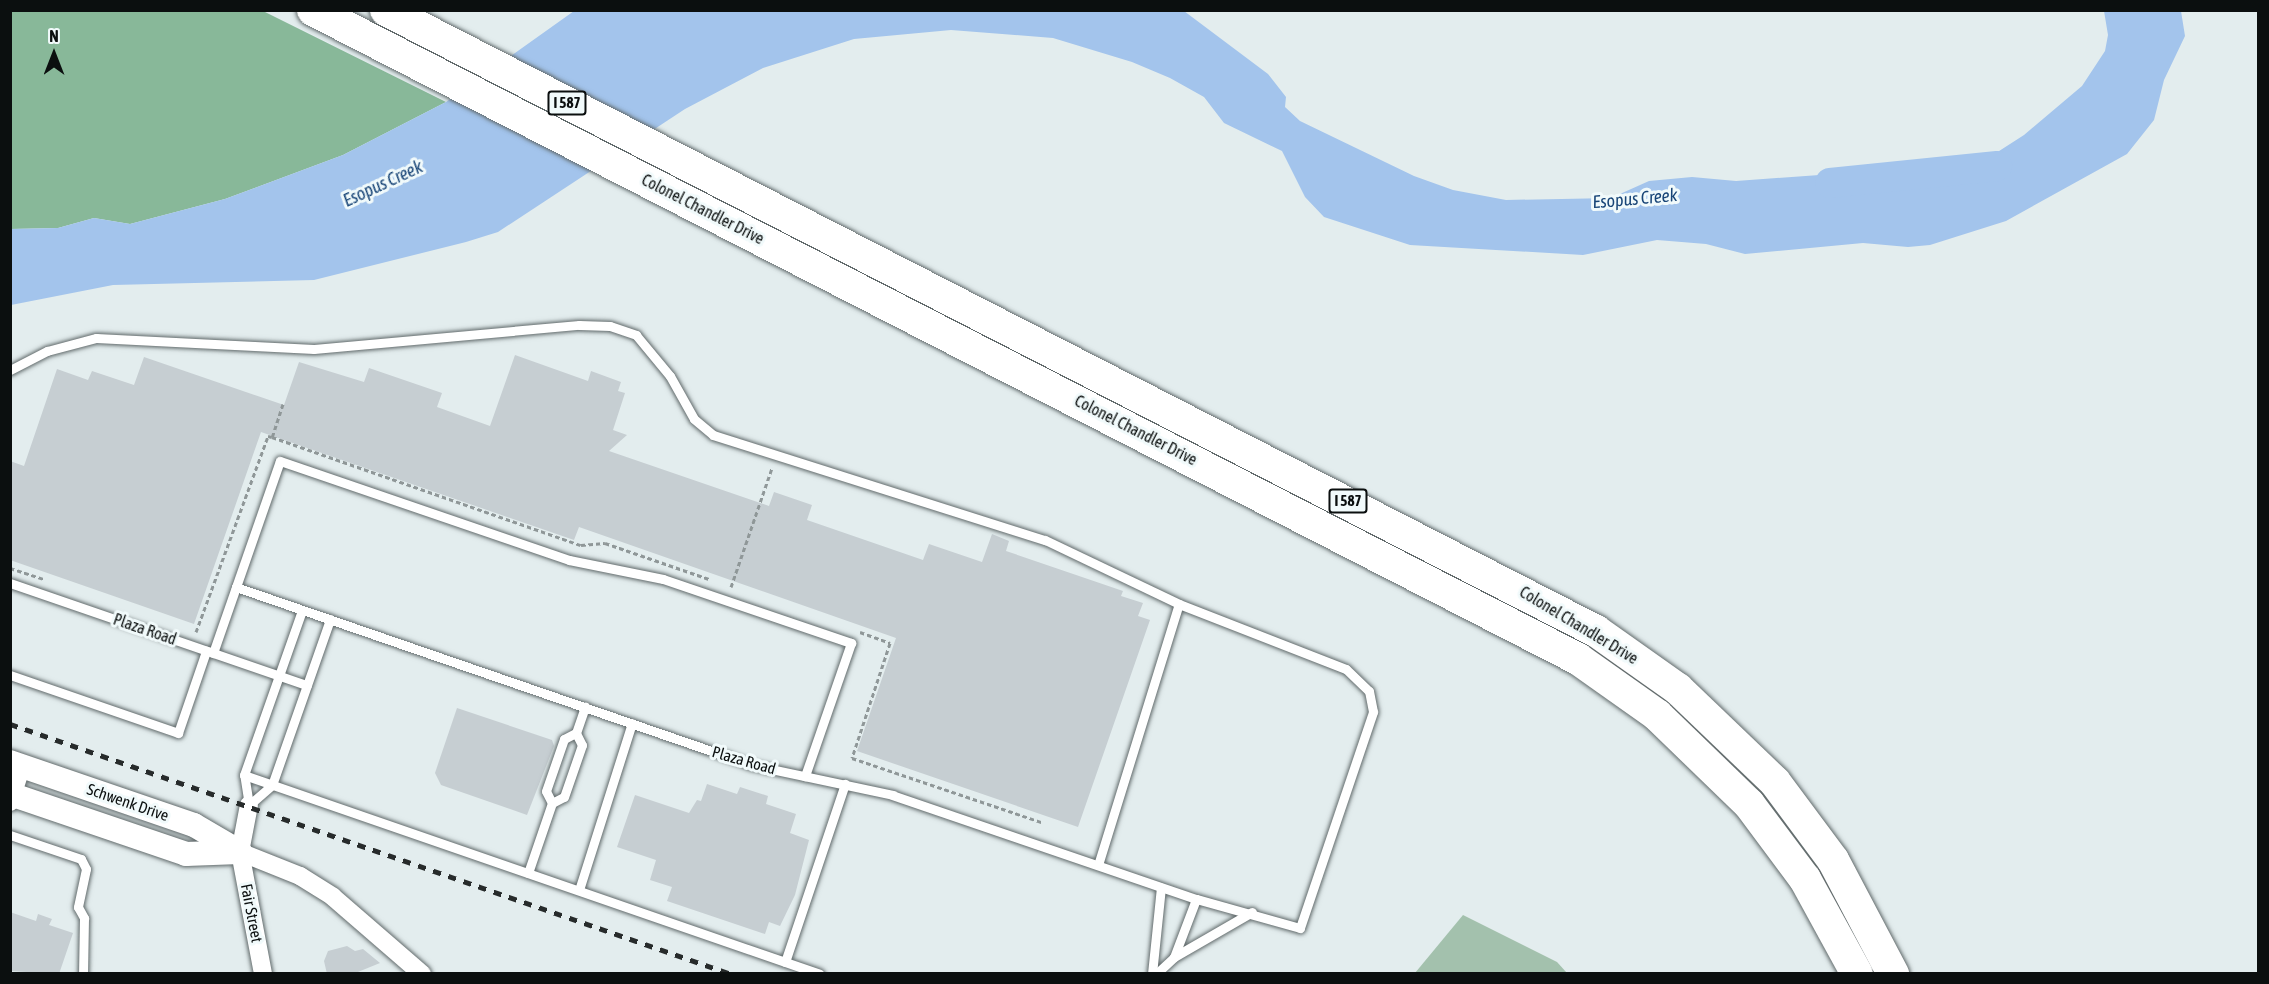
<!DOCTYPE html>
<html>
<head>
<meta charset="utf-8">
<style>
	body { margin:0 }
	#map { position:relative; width:2269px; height:984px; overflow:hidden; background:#e3edee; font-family:"Asap Condensed",sans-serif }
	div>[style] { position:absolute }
	.green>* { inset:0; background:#a3c1ad }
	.forest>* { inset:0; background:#88b899 }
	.water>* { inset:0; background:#a3c4ec }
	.river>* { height:30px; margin:-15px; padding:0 15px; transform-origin:15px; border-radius:15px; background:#a3c4ec }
	.building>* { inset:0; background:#c6ced2 }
	.path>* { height:3px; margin-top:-1.5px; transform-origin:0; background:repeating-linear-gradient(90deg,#8f9798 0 4.5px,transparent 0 7.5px) }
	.roads { filter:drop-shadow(0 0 2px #616a6b) drop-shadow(0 0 2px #616a6b) }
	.service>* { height:9px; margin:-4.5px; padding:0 4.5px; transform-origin:4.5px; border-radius:4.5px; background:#fff }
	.minor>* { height:18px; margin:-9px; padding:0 9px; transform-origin:9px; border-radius:9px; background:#fff }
	.tertiary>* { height:24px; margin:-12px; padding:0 12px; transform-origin:12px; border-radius:12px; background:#fff }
	.trunk>* { height:32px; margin:-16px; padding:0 16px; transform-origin:16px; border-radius:16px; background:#fff }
	.rail>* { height:4.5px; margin-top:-2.25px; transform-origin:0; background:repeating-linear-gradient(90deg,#272b2b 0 8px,transparent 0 16px) }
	span { translate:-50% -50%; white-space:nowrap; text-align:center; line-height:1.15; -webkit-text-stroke:6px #f1fafb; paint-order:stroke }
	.shield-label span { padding:2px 4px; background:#f1fafb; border:2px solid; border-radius:4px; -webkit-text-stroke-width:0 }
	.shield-label { font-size:15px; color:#0b0f0f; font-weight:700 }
	.street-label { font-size:16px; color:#0b0f0f }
	.water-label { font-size:18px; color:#184577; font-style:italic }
	.frame { position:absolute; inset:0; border:12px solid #0b0f0f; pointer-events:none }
	.north { position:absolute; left:24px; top:24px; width:60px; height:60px; -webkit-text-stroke:4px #f1fafb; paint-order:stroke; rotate:0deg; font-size:16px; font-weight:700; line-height:24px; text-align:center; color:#0b0f0f }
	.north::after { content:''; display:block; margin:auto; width:21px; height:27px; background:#0b0f0f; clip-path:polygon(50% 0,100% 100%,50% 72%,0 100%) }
</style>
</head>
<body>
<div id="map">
	<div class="green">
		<i style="clip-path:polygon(1463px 915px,1557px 962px,1567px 973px,1415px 973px)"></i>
	</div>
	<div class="forest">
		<i style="clip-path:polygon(10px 11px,263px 11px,446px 102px,343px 155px,225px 199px,130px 224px,94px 218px,58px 228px,11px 229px)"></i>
	</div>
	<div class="water">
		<i style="clip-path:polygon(574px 11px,1184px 11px,1268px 74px,1286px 97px,1285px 107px,1300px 121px,1414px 176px,1453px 190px,1506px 200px,1611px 198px,1649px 181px,1692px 177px,1736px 181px,1847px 173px,1895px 183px,1943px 178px,1982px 162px,2024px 135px,2082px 86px,2105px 51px,2108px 35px,2104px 11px,2181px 11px,2185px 36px,2164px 80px,2154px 120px,2127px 154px,2006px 221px,1930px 245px,1908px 247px,1863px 243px,1745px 254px,1706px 244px,1657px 240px,1583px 255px,1410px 245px,1324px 217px,1305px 197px,1282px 151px,1224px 123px,1204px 97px,1170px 78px,1132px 62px,1053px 38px,951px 30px,854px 39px,763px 68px,685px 109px,498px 232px,466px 242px,314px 280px,113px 285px,11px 305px,10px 229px,58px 228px,94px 218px,130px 224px,225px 199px,343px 155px,446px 102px)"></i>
	</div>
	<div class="river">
		<i style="left:1830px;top:183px;width:168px;rotate:-5.8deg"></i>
	</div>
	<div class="building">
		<i style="clip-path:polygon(515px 355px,588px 381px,591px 371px,621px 382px,618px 391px,625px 393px,613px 430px,627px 435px,609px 451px,769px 506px,774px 492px,812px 505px,807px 520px,923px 560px,929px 544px,982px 562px,992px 534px,1009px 541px,1006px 551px,1123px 591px,1121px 596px,1143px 603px,1138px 616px,1150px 620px,1078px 827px,857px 751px,896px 638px,579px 527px,574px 540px,261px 432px,194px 624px,10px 560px,10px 461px,24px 466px,57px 369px,88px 380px,92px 371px,134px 385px,144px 357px,284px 405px,299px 362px,364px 382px,369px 368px,442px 393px,437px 407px,490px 426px)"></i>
		<i style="clip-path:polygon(457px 708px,552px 740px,554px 746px,527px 815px,441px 785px,435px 773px)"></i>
		<i style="clip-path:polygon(707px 784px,737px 794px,740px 787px,768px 796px,766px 804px,796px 814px,790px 833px,809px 840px,795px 895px,780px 926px,769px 922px,765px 934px,667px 901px,672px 887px,650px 880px,656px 860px,617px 847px,635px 795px,689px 813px,697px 800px,701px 801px)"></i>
		<i style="clip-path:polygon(10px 912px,36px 921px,38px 914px,52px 919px,49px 925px,73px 933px,59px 974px,10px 971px)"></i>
		<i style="clip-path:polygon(347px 946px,355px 951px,363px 949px,380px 963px,353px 974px,327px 974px,324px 961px,328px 951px)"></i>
	</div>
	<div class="path">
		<i style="left:283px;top:404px;width:35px;rotate:108deg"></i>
		<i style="left:272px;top:437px;width:327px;rotate:19.3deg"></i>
		<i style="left:581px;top:545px;width:24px;rotate:-5deg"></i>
		<i style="left:605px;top:543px;width:110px;rotate:19.1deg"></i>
		<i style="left:10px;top:568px;width:35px;rotate:18deg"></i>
		<i style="left:731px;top:587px;width:126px;rotate:-71deg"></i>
		<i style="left:196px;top:632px;width:209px;rotate:-69.8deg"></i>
		<i style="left:268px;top:436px;width:4px;rotate:14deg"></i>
		<i style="left:860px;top:632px;width:32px;rotate:20deg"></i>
		<i style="left:890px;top:643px;width:121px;rotate:108.3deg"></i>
		<i style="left:852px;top:758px;width:200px;rotate:18.7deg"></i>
	</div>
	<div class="roads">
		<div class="service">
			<i style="left:10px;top:370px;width:42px;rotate:-27.2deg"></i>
			<i style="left:47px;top:351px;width:51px;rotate:-14.9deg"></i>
			<i style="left:96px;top:338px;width:218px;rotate:2.9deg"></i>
			<i style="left:314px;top:349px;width:266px;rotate:-5.2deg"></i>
			<i style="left:579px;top:325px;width:31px;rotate:2deg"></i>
			<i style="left:610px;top:326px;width:28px;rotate:19deg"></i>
			<i style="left:636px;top:335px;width:53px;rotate:50.3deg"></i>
			<i style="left:670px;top:376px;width:49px;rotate:60.8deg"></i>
			<i style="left:694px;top:419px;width:25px;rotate:40deg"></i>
			<i style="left:713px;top:435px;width:348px;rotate:17.6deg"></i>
			<i style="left:1045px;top:540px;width:148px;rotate:25.5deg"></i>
			<i style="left:1179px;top:604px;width:179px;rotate:21.3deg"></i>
			<i style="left:1346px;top:669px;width:32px;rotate:44deg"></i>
			<i style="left:1369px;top:691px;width:21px;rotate:79deg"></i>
			<i style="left:1373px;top:712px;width:228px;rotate:108.7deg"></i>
			<i style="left:1300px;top:928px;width:108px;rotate:-164.4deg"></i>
			<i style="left:1196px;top:899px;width:320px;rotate:-161.1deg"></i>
			<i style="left:893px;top:795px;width:144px;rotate:-168deg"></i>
			<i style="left:752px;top:765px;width:546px;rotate:-160.97deg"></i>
			<i style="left:10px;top:583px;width:314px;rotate:19deg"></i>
			<i style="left:213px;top:653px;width:203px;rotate:-70.8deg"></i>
			<i style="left:280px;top:461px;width:305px;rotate:18.9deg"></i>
			<i style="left:569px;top:560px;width:96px;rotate:11.4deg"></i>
			<i style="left:663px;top:579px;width:199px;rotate:18.8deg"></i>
			<i style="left:851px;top:643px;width:141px;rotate:109.1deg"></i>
			<i style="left:10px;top:675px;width:178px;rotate:19deg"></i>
			<i style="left:178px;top:733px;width:87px;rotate:-71.1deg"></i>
			<i style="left:244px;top:775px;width:609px;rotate:19.06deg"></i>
			<i style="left:552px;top:803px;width:13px;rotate:-117deg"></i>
			<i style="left:546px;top:791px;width:55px;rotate:-70.9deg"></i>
			<i style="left:564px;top:739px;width:13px;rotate:-27deg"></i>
			<i style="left:249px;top:805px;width:30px;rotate:-41deg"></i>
			<i style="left:272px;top:785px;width:176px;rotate:-70.7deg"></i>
			<i style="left:249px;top:805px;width:30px;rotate:-99deg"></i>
			<i style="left:244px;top:775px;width:175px;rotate:-70.6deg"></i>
			<i style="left:10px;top:835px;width:75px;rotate:18.7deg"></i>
			<i style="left:81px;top:859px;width:11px;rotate:63deg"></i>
			<i style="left:86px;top:869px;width:39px;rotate:102deg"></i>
			<i style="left:78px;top:907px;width:13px;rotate:61deg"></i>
			<i style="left:84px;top:918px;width:56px;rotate:91deg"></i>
			<i style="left:1098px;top:865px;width:273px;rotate:-72.8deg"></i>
			<i style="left:528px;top:873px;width:74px;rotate:-71.1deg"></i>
			<i style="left:552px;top:803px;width:13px;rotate:-27deg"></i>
			<i style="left:564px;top:797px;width:55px;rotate:-70.9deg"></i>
			<i style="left:582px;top:745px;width:13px;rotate:-117deg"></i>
			<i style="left:576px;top:733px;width:28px;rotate:-71deg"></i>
			<i style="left:579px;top:890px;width:175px;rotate:-72.4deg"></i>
			<i style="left:1174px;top:957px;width:90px;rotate:-30deg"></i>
			<i style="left:785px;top:962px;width:188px;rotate:-71.4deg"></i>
			<i style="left:1152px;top:974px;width:87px;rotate:-84.1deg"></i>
			<i style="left:1156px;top:974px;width:25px;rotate:-43deg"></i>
			<i style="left:1174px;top:957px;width:62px;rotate:-69.2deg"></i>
		</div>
		<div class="minor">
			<i style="left:10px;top:802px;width:38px;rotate:-72deg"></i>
			<i style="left:249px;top:805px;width:48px;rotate:100.8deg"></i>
			<i style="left:240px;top:852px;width:124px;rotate:79.3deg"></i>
			<i style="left:240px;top:852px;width:65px;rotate:21.8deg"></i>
			<i style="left:300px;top:876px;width:39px;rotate:32deg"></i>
			<i style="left:333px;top:897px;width:118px;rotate:40.9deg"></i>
		</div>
		<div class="tertiary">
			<i style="left:10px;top:762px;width:194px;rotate:18.9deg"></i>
			<i style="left:194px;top:825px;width:53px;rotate:30.4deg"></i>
			<i style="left:10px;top:794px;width:186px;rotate:18.8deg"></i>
			<i style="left:186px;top:854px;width:54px;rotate:-2.1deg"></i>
		</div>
		<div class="trunk">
			<i style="left:313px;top:10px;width:1422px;rotate:27.16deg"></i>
			<i style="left:1578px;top:659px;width:97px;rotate:35.3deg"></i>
			<i style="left:1657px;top:715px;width:128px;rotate:44.1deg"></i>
			<i style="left:1749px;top:804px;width:94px;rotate:53.3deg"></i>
			<i style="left:1805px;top:879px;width:108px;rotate:61.3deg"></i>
			<i style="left:386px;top:10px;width:1360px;rotate:27.17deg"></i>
			<i style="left:1596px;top:631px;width:100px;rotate:35.3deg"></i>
			<i style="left:1678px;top:689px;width:134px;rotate:43.8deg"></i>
			<i style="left:1775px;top:782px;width:97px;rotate:53.4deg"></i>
			<i style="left:1833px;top:860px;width:129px;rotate:62.2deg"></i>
		</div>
	</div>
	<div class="rail">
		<i style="left:10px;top:724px;width:763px;rotate:19.12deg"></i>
	</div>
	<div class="shield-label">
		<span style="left:567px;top:103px">I 587</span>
		<span style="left:1348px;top:501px">I 587</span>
	</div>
	<div class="street-label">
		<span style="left:703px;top:209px;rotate:27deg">Colonel Chandler Drive</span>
		<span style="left:1136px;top:430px;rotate:27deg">Colonel Chandler Drive</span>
		<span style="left:1579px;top:625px;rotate:31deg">Colonel Chandler Drive</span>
		<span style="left:145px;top:629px;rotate:19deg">Plaza Road</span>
		<span style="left:744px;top:760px;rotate:16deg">Plaza Road</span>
		<span style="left:128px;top:802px;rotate:19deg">Schwenk Drive</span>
		<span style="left:252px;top:913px;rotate:79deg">Fair Street</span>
	</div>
	<div class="water-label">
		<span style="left:383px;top:184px;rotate:-25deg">Esopus Creek</span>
		<span style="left:1635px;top:199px;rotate:-5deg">Esopus Creek</span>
	</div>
	<div class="frame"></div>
	<div class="north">N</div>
</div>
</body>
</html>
